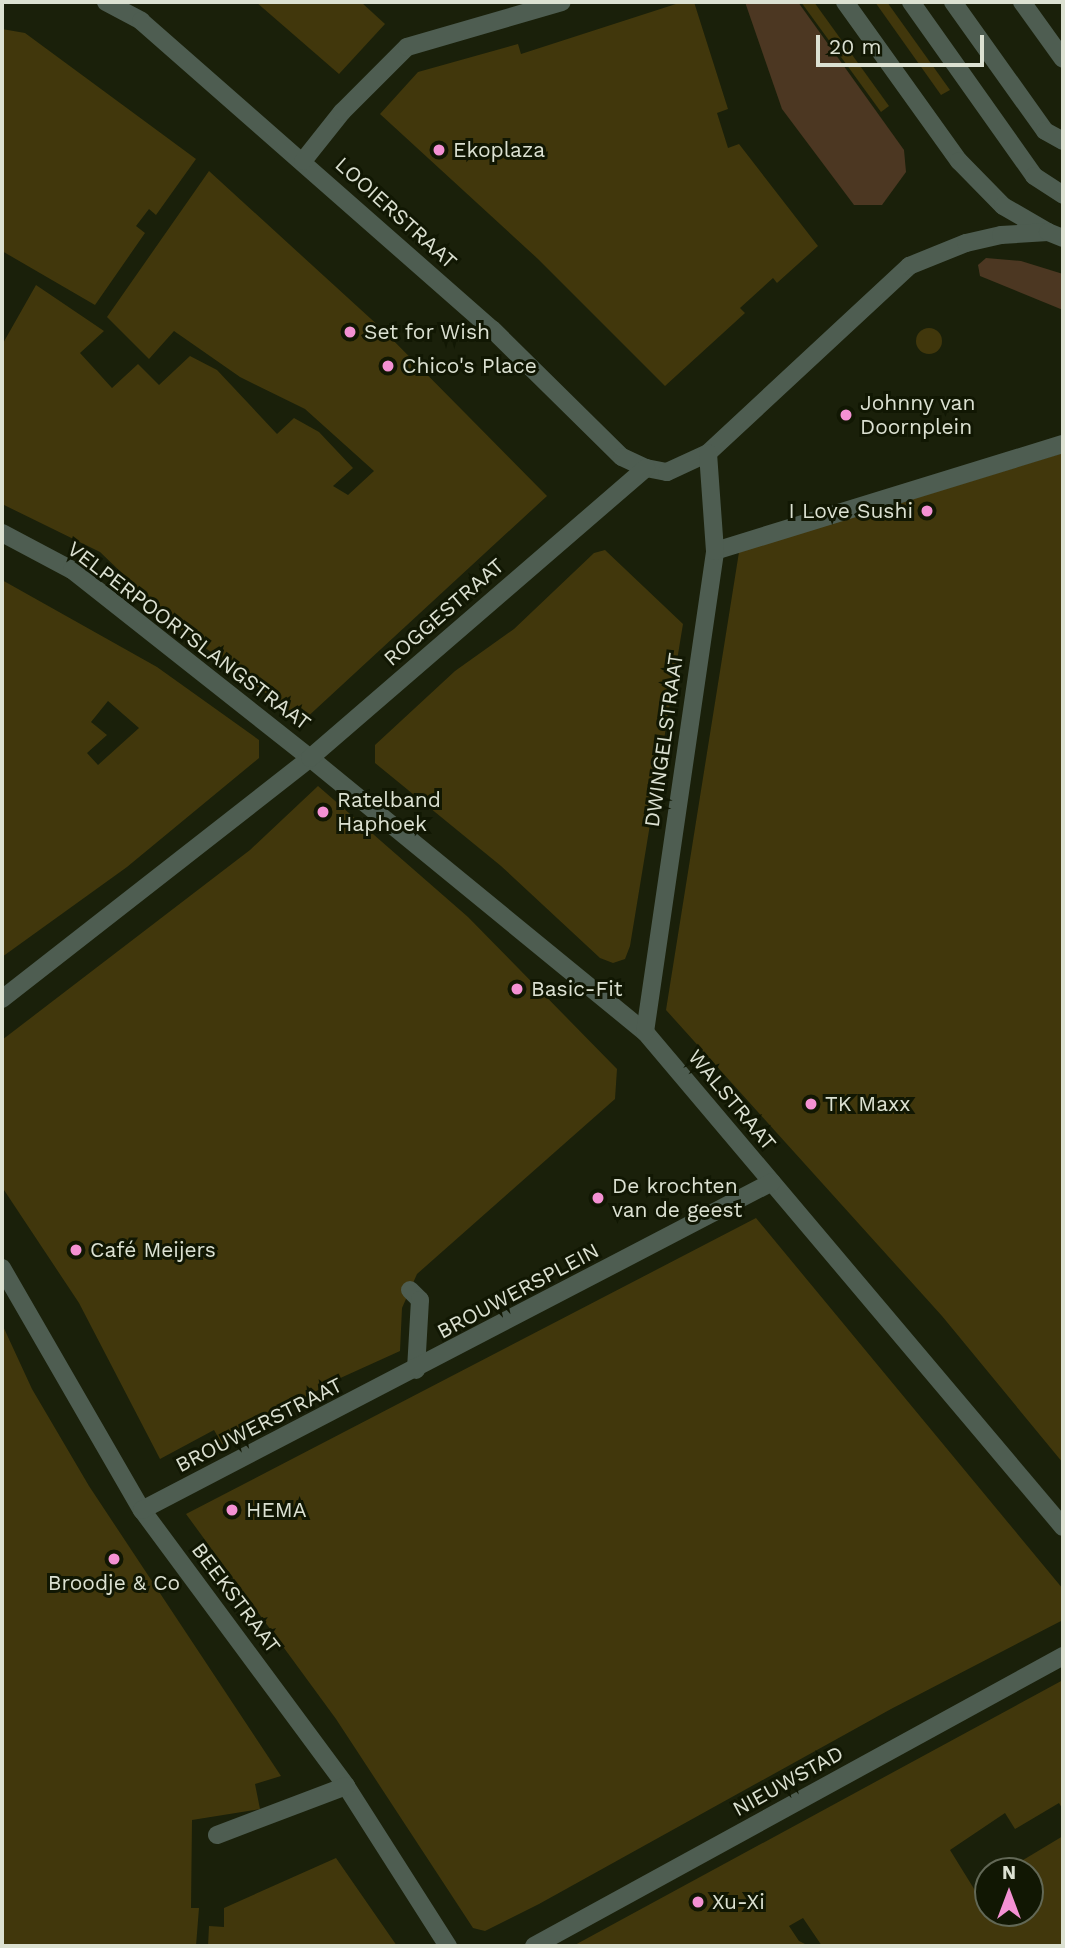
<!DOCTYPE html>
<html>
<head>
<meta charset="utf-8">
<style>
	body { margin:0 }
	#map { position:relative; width:1065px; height:1948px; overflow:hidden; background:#1a200a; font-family:"Work Sans",sans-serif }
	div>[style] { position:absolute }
	.green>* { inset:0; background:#4c3722 }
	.building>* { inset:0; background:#41370c }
	.round { border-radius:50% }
	.lane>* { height:18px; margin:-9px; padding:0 9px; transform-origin:9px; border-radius:9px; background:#4e5d51 }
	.street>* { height:18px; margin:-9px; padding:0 9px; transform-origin:9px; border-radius:9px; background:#4e5d51 }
	.dots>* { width:19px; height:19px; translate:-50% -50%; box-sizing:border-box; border:4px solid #111703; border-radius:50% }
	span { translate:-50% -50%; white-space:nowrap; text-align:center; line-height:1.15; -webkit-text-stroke:6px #111703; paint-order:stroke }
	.poi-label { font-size:21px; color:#dce1d2 }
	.left { translate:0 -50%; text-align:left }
	.right { translate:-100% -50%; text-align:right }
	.street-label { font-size:21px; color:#dce1d2 }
	.frame { position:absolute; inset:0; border:4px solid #dce1d2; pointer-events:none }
	.north { position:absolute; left:974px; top:1857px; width:70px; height:70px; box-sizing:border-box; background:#111703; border:2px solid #626856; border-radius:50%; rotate:0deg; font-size:19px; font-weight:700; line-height:28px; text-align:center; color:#dce1d2 }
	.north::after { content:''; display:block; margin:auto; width:24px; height:32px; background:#f491d3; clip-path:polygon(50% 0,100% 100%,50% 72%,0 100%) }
	.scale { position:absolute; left:816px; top:35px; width:168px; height:32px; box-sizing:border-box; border:4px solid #dce1d2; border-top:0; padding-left:9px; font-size:21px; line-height:24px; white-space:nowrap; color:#dce1d2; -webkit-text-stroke:5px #111703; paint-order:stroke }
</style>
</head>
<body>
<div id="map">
	<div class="green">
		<i style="clip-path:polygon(745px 2px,798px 2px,904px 150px,906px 172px,882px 205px,854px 205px,782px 109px)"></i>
		<i style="clip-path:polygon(986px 258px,1021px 261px,1063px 274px,1063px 310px,980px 276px,978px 265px)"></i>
	</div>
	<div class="building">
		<i style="clip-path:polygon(256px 2px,361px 2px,385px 24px,339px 74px)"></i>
		<i style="clip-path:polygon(682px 2px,694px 2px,728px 109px,717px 113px,728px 148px,739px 144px,818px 246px,777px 283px,773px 278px,740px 308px,745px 313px,665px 386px,538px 259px,380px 114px,418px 72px,518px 44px,521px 54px)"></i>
		<i style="clip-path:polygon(801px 2px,814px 2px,889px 106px,881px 112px)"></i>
		<i style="clip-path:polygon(875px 2px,887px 2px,950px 90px,941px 95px)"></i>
		<i style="clip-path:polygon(2px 29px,25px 33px,196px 159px,156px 215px,149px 209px,136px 226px,145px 233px,95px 305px,2px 251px)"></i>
		<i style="clip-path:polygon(209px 171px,382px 329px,547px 496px,303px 721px,180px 629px,100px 552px,2px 504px,2px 345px,36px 285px,104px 331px,80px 353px,112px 388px,138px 364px,159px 385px,190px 356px,217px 370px,277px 434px,294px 418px,319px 432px,353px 468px,333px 486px,348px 495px,374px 471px,305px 409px,240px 377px,174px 331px,149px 359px,107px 317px)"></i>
		<i class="round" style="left:916px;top:328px;width:26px;height:26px"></i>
		<i style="clip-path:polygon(1063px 453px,1063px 1463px,942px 1316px,666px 1010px,739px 552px)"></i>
		<i style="clip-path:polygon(605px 550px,683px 624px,630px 946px,625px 959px,613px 963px,600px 958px,501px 866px,375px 763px,375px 745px,455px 671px,514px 629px,594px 553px)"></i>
		<i style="clip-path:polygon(evenodd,2px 580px,157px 667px,259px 740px,259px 758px,127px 867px,2px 957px,2px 580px,108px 701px,139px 728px,98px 765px,87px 753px,107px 735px,91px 722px,108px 701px)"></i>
		<i style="clip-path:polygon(318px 786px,468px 917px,617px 1069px,615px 1099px,417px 1274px,402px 1308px,400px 1351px,336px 1380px,222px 1444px,214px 1430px,160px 1459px,79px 1303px,2px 1187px,2px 1040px,250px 850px)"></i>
		<i style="clip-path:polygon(756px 1218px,1063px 1589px,1063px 1620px,891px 1709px,539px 1904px,485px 1931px,473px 1928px,336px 1719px,186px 1514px)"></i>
		<i style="clip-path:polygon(2px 1324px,32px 1389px,89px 1486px,281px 1776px,255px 1784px,260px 1809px,192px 1820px,191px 1908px,199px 1908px,196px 1946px,2px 1946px)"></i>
		<i style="clip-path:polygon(1063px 1680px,1063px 1810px,1059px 1803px,1015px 1829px,1005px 1813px,950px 1850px,976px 1892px,988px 1885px,988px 1913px,1030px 1913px,1030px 1871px,1005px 1871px,1063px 1836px,1063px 1946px,822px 1946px,803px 1918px,789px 1926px,799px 1941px,809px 1946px,573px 1946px)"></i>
		<i style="clip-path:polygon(336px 1858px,397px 1946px,208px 1946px,209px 1926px,224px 1927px,224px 1908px)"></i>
	</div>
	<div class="lane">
		<i style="left:845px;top:2px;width:196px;rotate:54.4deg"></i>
		<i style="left:959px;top:161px;width:63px;rotate:45.6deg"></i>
		<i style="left:1003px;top:206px;width:52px;rotate:30deg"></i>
		<i style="left:911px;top:2px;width:213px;rotate:54.7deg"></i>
		<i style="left:1034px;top:176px;width:35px;rotate:33deg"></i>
		<i style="left:953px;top:2px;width:158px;rotate:54.5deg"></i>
		<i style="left:1045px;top:131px;width:21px;rotate:29deg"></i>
		<i style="left:1022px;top:2px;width:70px;rotate:54.3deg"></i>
	</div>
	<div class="street">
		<i style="left:106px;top:2px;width:40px;rotate:28deg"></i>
		<i style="left:141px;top:21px;width:467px;rotate:41.3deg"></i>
		<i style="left:492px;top:329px;width:182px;rotate:44.6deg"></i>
		<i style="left:622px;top:457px;width:26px;rotate:25deg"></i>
		<i style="left:646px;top:468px;width:21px;rotate:11deg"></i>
		<i style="left:667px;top:472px;width:45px;rotate:-24.9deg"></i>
		<i style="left:708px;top:453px;width:275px;rotate:-42.9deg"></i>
		<i style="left:909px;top:266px;width:61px;rotate:-22deg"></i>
		<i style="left:966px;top:243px;width:36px;rotate:-13deg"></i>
		<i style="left:1001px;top:235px;width:47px;rotate:-3.7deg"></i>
		<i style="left:1048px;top:232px;width:16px;rotate:22deg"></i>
		<i style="left:303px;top:161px;width:63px;rotate:-51.5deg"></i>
		<i style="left:342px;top:112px;width:92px;rotate:-45deg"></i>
		<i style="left:407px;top:47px;width:161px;rotate:-16.2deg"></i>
		<i style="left:2px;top:533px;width:79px;rotate:27.9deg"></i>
		<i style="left:72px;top:570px;width:303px;rotate:38.3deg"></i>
		<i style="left:310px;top:758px;width:433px;rotate:39.3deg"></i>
		<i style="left:645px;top:1032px;width:648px;rotate:49.82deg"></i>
		<i style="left:715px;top:551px;width:364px;rotate:-17.1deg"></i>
		<i style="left:2px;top:999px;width:391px;rotate:-38deg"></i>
		<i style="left:310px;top:758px;width:444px;rotate:-40.8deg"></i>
		<i style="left:645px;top:1032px;width:486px;rotate:-81.7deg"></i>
		<i style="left:715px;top:551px;width:98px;rotate:-94.1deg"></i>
		<i style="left:2px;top:1268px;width:280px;rotate:60deg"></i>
		<i style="left:142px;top:1510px;width:343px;rotate:53.5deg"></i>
		<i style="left:346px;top:1786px;width:190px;rotate:57.5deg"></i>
		<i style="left:410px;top:1290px;width:14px;rotate:45deg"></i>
		<i style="left:420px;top:1300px;width:70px;rotate:93.3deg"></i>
		<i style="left:142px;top:1510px;width:710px;rotate:-27.5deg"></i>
		<i style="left:217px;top:1835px;width:138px;rotate:-20.8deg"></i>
		<i style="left:534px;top:1946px;width:603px;rotate:-28.73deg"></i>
	</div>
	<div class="dots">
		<i style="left:439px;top:150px;background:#f491d3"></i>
		<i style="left:350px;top:332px;background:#f491d3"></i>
		<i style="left:388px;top:366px;background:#f491d3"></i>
		<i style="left:846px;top:415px;background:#f491d3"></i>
		<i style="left:927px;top:511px;background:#f491d3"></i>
		<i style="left:323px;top:812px;background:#f491d3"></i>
		<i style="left:517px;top:989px;background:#f491d3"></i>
		<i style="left:811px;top:1104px;background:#f491d3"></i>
		<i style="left:598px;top:1198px;background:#f491d3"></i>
		<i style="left:76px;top:1250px;background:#f491d3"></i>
		<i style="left:232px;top:1510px;background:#f491d3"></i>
		<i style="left:114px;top:1559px;background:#f491d3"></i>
		<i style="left:698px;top:1902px;background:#f491d3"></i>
	</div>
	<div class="poi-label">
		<span class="left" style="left:453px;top:150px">Ekoplaza</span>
		<span class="left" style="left:364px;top:332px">Set for Wish</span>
		<span class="left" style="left:402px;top:366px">Chico's Place</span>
		<span class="left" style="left:860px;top:415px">Johnny van<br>Doornplein</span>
		<span class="right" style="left:913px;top:511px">I Love Sushi</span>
		<span class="left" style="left:337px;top:812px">Ratelband<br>Haphoek</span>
		<span class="left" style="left:531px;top:989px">Basic-Fit</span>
		<span class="left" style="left:825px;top:1104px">TK Maxx</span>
		<span class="left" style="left:612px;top:1198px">De krochten<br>van de geest</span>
		<span class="left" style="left:90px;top:1250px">Café Meijers</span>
		<span class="left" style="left:246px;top:1510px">HEMA</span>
		<span style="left:114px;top:1583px">Broodje &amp; Co</span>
		<span class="left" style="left:712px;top:1902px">Xu-Xi</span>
	</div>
	<div class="street-label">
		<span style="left:396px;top:213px;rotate:42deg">LOOIERSTRAAT</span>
		<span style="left:444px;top:612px;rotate:-41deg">ROGGESTRAAT</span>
		<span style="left:189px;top:636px;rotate:37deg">VELPERPOORTSLANGSTRAAT</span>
		<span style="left:664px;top:740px;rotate:-82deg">DWINGELSTRAAT</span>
		<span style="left:732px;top:1100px;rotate:50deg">WALSTRAAT</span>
		<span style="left:518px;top:1291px;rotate:-28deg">BROUWERSPLEIN</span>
		<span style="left:259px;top:1425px;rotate:-27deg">BROUWERSTRAAT</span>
		<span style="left:236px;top:1598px;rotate:53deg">BEEKSTRAAT</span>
		<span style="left:788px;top:1781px;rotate:-29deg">NIEUWSTAD</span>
	</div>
	<div class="frame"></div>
	<div class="north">N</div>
	<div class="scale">20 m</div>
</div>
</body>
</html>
